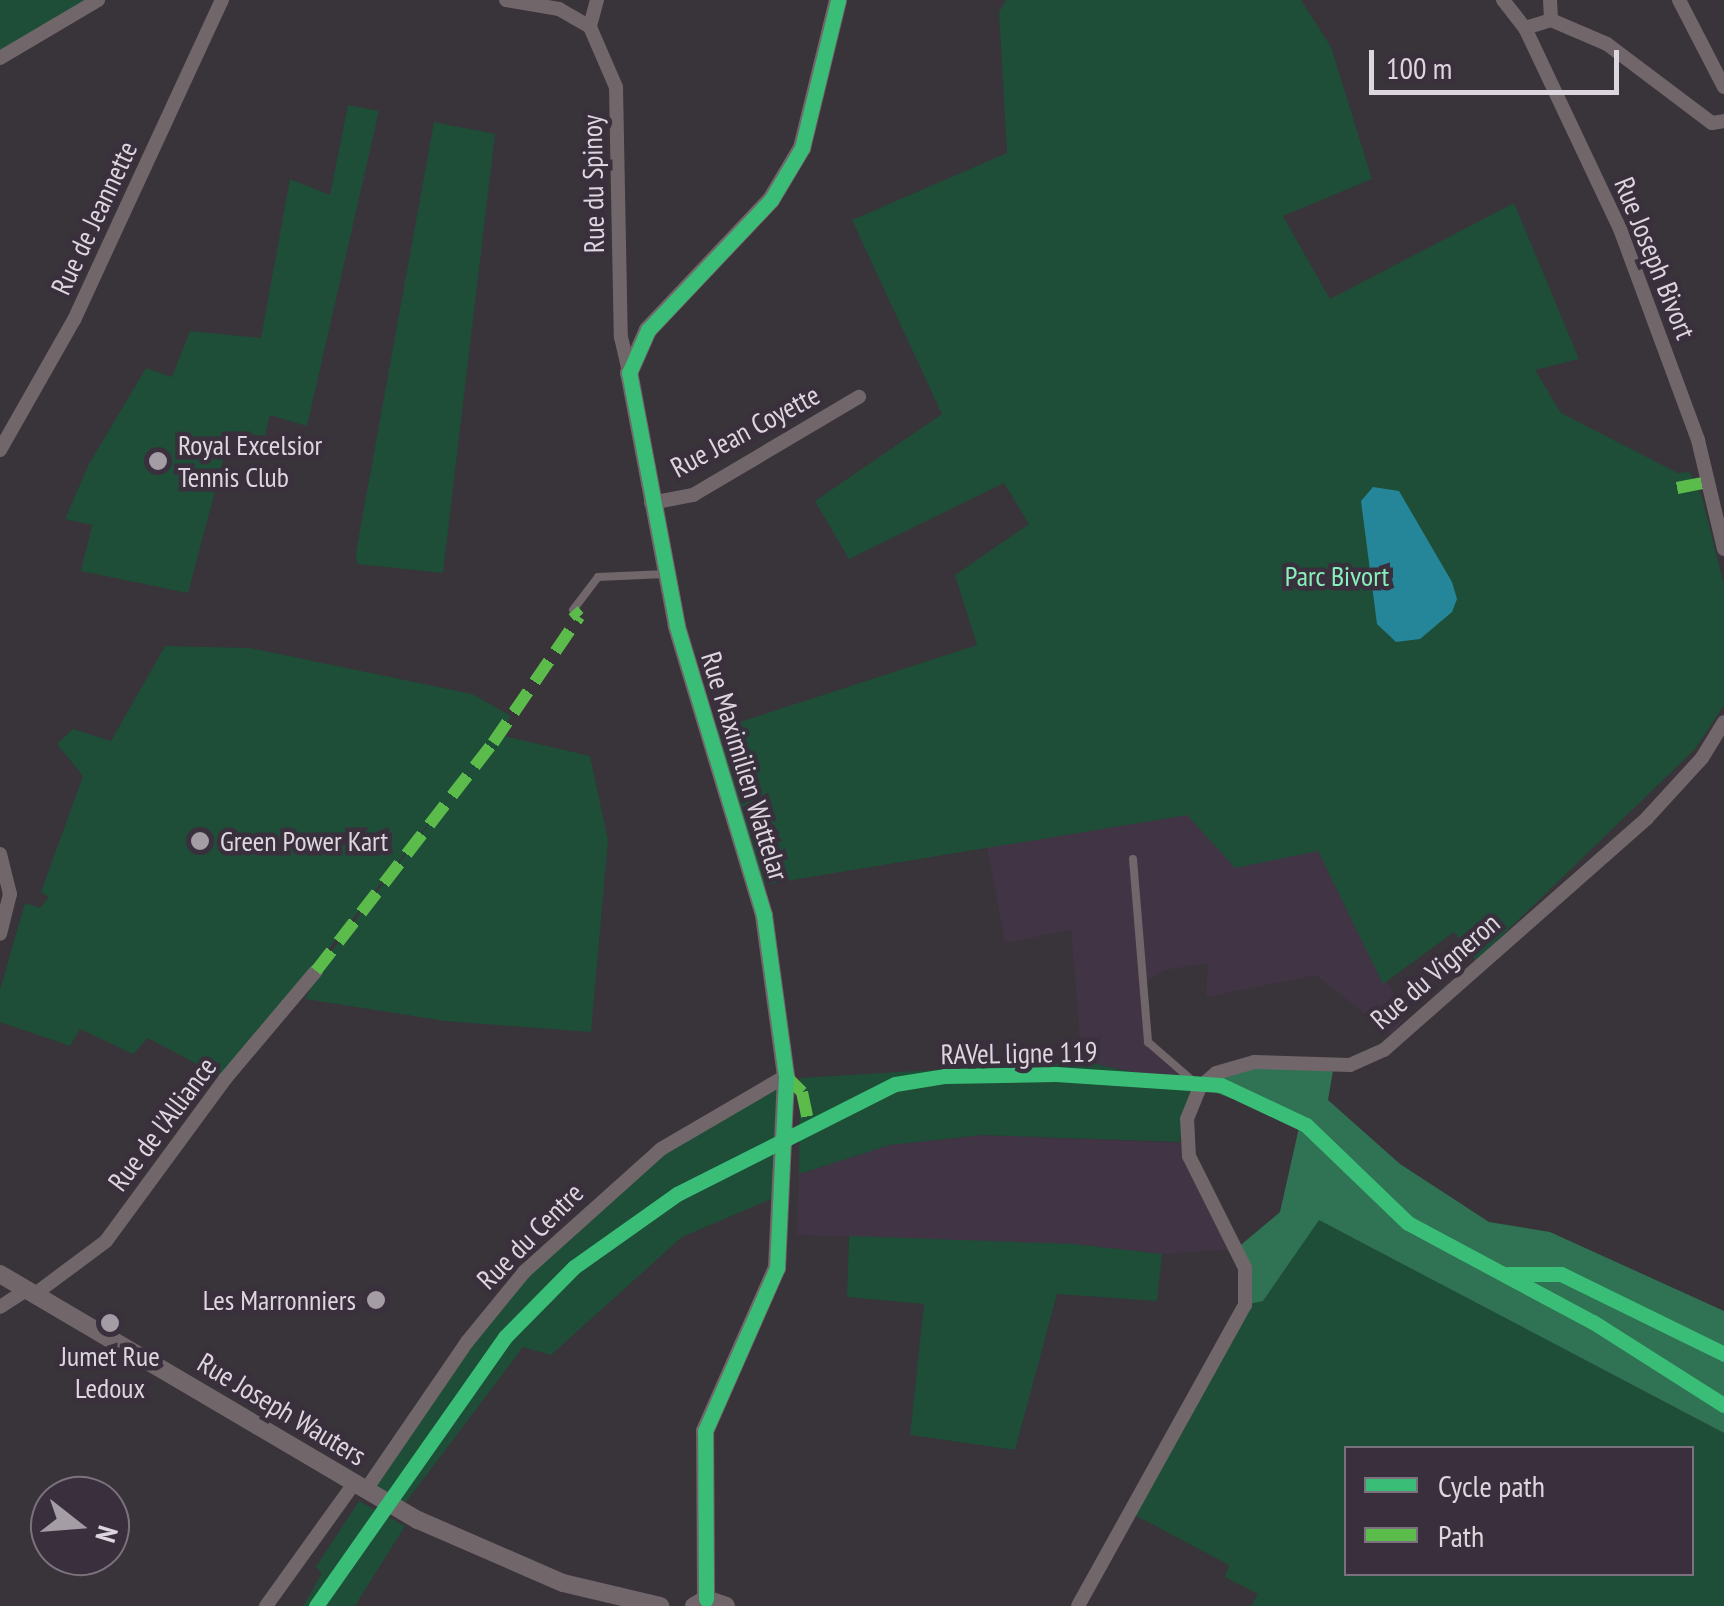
<!DOCTYPE html>
<html>
<head>
<meta charset="utf-8">
<style>
	body { margin:0 }
	#map { position:relative; width:1724px; height:1606px; overflow:hidden; background:#39333a; font-family:"PT Sans Narrow",sans-serif }
	div>[style] { position:absolute }
	.built>* { inset:0; background:#413545 }
	.green>* { inset:0; background:#1e4d38 }
	.forest>* { inset:0; background:#307254 }
	.water>* { inset:0; background:#268699 }
	.service>* { height:8px; margin:-4px; padding:0 4px; transform-origin:4px; border-radius:4px; background:#71666a }
	.minor>* { height:14px; margin:-7px; padding:0 7px; transform-origin:7px; border-radius:7px; background:#71666a }
	.tertiary>* { height:18px; margin:-9px; padding:0 9px; transform-origin:9px; border-radius:9px; background:#71666a }
	.quiet>* { height:12px; margin-top:-6px; transform-origin:0; background:repeating-linear-gradient(90deg,#5cbc4b 0 25px,transparent 0 37px) }
	.cycleway>* { height:15px; margin:-7.5px; padding:0 7.5px; transform-origin:7.5px; border-radius:7.5px; background:#3abd76 }
	.dots>* { width:28px; height:28px; translate:-50% -50%; box-sizing:border-box; border:5px solid #3a303d; border-radius:50% }
	span { translate:-50% -50%; white-space:nowrap; text-align:center; line-height:1.15; -webkit-text-stroke:9px #3a303d; paint-order:stroke }
	.street-label { font-size:28px; color:#ddd6df }
	.poi-label { font-size:28px; color:#ddd6df }
	.left { translate:0 -50%; text-align:left }
	.right { translate:-100% -50%; text-align:right }
	.park-label { font-size:28px; color:#88f1bb }
	.legend { position:absolute; left:1344px; top:1446px; width:350px; height:130px; box-sizing:border-box; background:#3a303d; border:2px solid #7b727e; margin:0; padding:12px 18px; list-style:none; font-size:30px; color:#ddd6df }
	.legend li { display:flex; align-items:center; gap:20px; height:50px }
	.legend b { width:50px; border:2px solid #7b727e }
	.north { position:absolute; left:30px; top:1476px; width:100px; height:100px; box-sizing:border-box; background:#3a303d; border:2px solid #7b727e; border-radius:50%; rotate:107deg; font-size:28px; font-weight:700; line-height:40px; text-align:center; color:#ddd6df }
	.north::after { content:''; display:block; margin:auto; width:35px; height:45px; background:#a49da5; clip-path:polygon(50% 0,100% 100%,50% 72%,0 100%) }
	.scale { position:absolute; left:1369px; top:50px; width:250px; height:45px; box-sizing:border-box; border:5px solid #ddd6df; border-top:0; padding-left:12px; font-size:30px; line-height:35px; white-space:nowrap; color:#ddd6df; -webkit-text-stroke:8px #3a303d; paint-order:stroke }
</style>
</head>
<body>
<div id="map">
	<div class="built">
		<i style="clip-path:polygon(1187px 815px,1235px 867px,1318px 850px,1405px 1015px,1393px 1035px,1316px 975px,1206px 997px,1208px 963px,1165px 970px,1143px 984px,1148px 1041px,1200px 1087px,1082px 1061px,1071px 930px,1005px 943px,987px 846px)"></i>
		<i style="clip-path:polygon(982px 1135px,1181px 1143px,1236px 1249px,1162px 1254px,1074px 1244px,797px 1235px,799px 1174px,890px 1145px)"></i>
	</div>
	<div class="green">
		<i style="clip-path:polygon(0 0,98px 0,0 58px)"></i>
		<i style="clip-path:polygon(1006px 0,1301px 0,1331px 47px,1372px 179px,1283px 216px,1330px 299px,1514px 203px,1579px 359px,1535px 370px,1561px 413px,1678px 473px,1690px 472px,1702px 497px,1724px 585px,1724px 705px,1695px 749px,1476px 961px,1454px 932px,1383px 984px,1318px 851px,1235px 868px,1187px 815px,762px 885px,709px 732px,977px 645px,955px 575px,1029px 524px,1004px 483px,849px 559px,815px 501px,942px 414px,852px 220px,1007px 153px,999px 12px)"></i>
		<i style="clip-path:polygon(348px 105px,379px 111px,307px 426px,270px 415px,265px 436px,231px 431px,188px 593px,81px 571px,92px 525px,65px 519px,89px 464px,146px 368px,172px 377px,190px 331px,261px 338px,290px 179px,330px 195px)"></i>
		<i style="clip-path:polygon(434px 122px,495px 134px,443px 573px,357px 564px,356px 552px)"></i>
		<i style="clip-path:polygon(165px 646px,250px 648px,472px 694px,511px 716px,499px 735px,590px 756px,608px 840px,591px 1032px,445px 1021px,305px 999px,328px 956px,456px 789px,225px 1079px,148px 1038px,133px 1054px,80px 1029px,70px 1046px,0 1022px,0 990px,25px 903px,40px 908px,49px 897px,41px 892px,83px 776px,57px 744px,73px 729px,111px 741px)"></i>
		<i style="clip-path:polygon(1082px 1061px,1200px 1087px,1183px 1116px,1180px 1142px,982px 1135px,890px 1145px,799px 1174px,800px 1078px)"></i>
		<i style="clip-path:polygon(786px 1076px,783px 1194px,682px 1237px,551px 1355px,523px 1347px,400px 1510px,365px 1491px,519px 1278px,609px 1193px,711px 1118px)"></i>
		<i style="clip-path:polygon(evenodd,1319px 1219px,1724px 1433px,1724px 1606px,1251px 1606px,1258px 1594px,1225px 1577px,1229px 1565px,1131px 1513px,1245px 1305px,1263px 1301px,1319px 1219px,1346px 1448px,1692px 1448px,1692px 1574px,1346px 1574px,1346px 1448px)"></i>
		<i style="clip-path:polygon(849px 1236px,1074px 1244px,1162px 1254px,1157px 1301px,1057px 1294px,1015px 1450px,910px 1435px,924px 1304px,847px 1297px)"></i>
		<i style="clip-path:polygon(359px 1501px,405px 1526px,355px 1606px,303px 1606px,322px 1573px,316px 1567px)"></i>
	</div>
	<div class="forest">
		<i style="clip-path:polygon(1242px 1065px,1334px 1065px,1328px 1100px,1400px 1164px,1489px 1222px,1550px 1232px,1724px 1311px,1724px 1433px,1319px 1220px,1263px 1301px,1245px 1305px,1236px 1249px,1280px 1212px,1300px 1123px,1200px 1087px)"></i>
	</div>
	<div class="water">
		<i style="clip-path:polygon(1373px 487px,1399px 491px,1452px 582px,1457px 599px,1452px 612px,1420px 639px,1396px 642px,1377px 624px,1361px 501px)"></i>
	</div>
	<div class="service">
		<i style="left:573px;top:610px;width:41px;rotate:-52.9deg"></i>
		<i style="left:598px;top:577px;width:68px;rotate:-2.5deg"></i>
		<i style="left:1133px;top:859px;width:184px;rotate:85.3deg"></i>
		<i style="left:1148px;top:1042px;width:69px;rotate:40.9deg"></i>
	</div>
	<div class="minor">
		<i style="left:506px;top:0;width:54px;rotate:9.6deg"></i>
		<i style="left:559px;top:9px;width:36px;rotate:30deg"></i>
		<i style="left:597px;top:0;width:28px;rotate:105deg"></i>
		<i style="left:590px;top:27px;width:65px;rotate:66.6deg"></i>
		<i style="left:616px;top:87px;width:250px;rotate:88.9deg"></i>
		<i style="left:621px;top:337px;width:37px;rotate:77deg"></i>
		<i style="left:1503px;top:0;width:36px;rotate:52deg"></i>
		<i style="left:1525px;top:28px;width:222px;rotate:64.7deg"></i>
		<i style="left:1620px;top:229px;width:225px;rotate:69.7deg"></i>
		<i style="left:1698px;top:440px;width:112px;rotate:76.6deg"></i>
		<i style="left:1550px;top:0;width:20px;rotate:87deg"></i>
		<i style="left:1679px;top:0;width:98px;rotate:62.7deg"></i>
		<i style="left:1525px;top:28px;width:27px;rotate:-17deg"></i>
		<i style="left:1551px;top:20px;width:61px;rotate:23.2deg"></i>
		<i style="left:1607px;top:44px;width:131px;rotate:37deg"></i>
		<i style="left:1712px;top:123px;width:12px;rotate:-9deg"></i>
		<i style="left:0;top:58px;width:114px;rotate:-30.6deg"></i>
		<i style="left:0;top:450px;width:150px;rotate:-60.4deg"></i>
		<i style="left:74px;top:320px;width:353px;rotate:-65.2deg"></i>
		<i style="left:651px;top:503px;width:43px;rotate:-10.8deg"></i>
		<i style="left:693px;top:495px;width:193px;rotate:-30.6deg"></i>
		<i style="left:0;top:854px;width:41px;rotate:76deg"></i>
		<i style="left:10px;top:894px;width:41px;rotate:104deg"></i>
		<i style="left:35px;top:1294px;width:89px;rotate:-36.7deg"></i>
		<i style="left:106px;top:1241px;width:201px;rotate:-53.7deg"></i>
		<i style="left:225px;top:1079px;width:141px;rotate:-49.9deg"></i>
		<i style="left:0;top:1307px;width:33px;rotate:-33deg"></i>
		<i style="left:365px;top:1491px;width:181px;rotate:-55.6deg"></i>
		<i style="left:467px;top:1342px;width:90px;rotate:-50.8deg"></i>
		<i style="left:524px;top:1272px;width:184px;rotate:-41.9deg"></i>
		<i style="left:661px;top:1149px;width:145px;rotate:-30.3deg"></i>
		<i style="left:266px;top:1606px;width:149px;rotate:-54.3deg"></i>
		<i style="left:1078px;top:1606px;width:344px;rotate:-61deg"></i>
		<i style="left:1245px;top:1305px;width:37px;rotate:-90deg"></i>
		<i style="left:1245px;top:1268px;width:125px;rotate:-116.6deg"></i>
		<i style="left:1189px;top:1156px;width:37px;rotate:-93deg"></i>
		<i style="left:1187px;top:1119px;width:35px;rotate:-68deg"></i>
		<i style="left:1200px;top:1087px;width:21px;rotate:-41deg"></i>
		<i style="left:1216px;top:1073px;width:40px;rotate:-16deg"></i>
		<i style="left:1254px;top:1062px;width:96px;rotate:1.8deg"></i>
		<i style="left:1350px;top:1065px;width:37px;rotate:-24deg"></i>
		<i style="left:1384px;top:1050px;width:351px;rotate:-41.4deg"></i>
		<i style="left:1647px;top:818px;width:81px;rotate:-47.5deg"></i>
		<i style="left:1702px;top:758px;width:42px;rotate:-58.6deg"></i>
	</div>
	<div class="tertiary">
		<i style="left:0;top:1274px;width:485px;rotate:30.5deg"></i>
		<i style="left:418px;top:1520px;width:158px;rotate:23.5deg"></i>
		<i style="left:563px;top:1583px;width:100px;rotate:13.3deg"></i>
		<i style="left:706px;top:1599px;width:168px;rotate:-90.3deg"></i>
		<i style="left:705px;top:1431px;width:178px;rotate:-66.2deg"></i>
		<i style="left:777px;top:1268px;width:192px;rotate:-87.3deg"></i>
		<i style="left:786px;top:1076px;width:162px;rotate:-97.8deg"></i>
		<i style="left:764px;top:915px;width:302px;rotate:-106.8deg"></i>
		<i style="left:677px;top:626px;width:258px;rotate:-100.7deg"></i>
		<i style="left:629px;top:373px;width:47px;rotate:-66.2deg"></i>
		<i style="left:648px;top:330px;width:179px;rotate:-46.6deg"></i>
		<i style="left:771px;top:200px;width:61px;rotate:-59.2deg"></i>
		<i style="left:802px;top:148px;width:152px;rotate:-76.3deg"></i>
		<i style="left:694px;top:1606px;width:14px;rotate:-30deg"></i>
		<i style="left:706px;top:1599px;width:21px;rotate:19deg"></i>
	</div>
	<div class="quiet">
		<i style="left:1677px;top:488px;width:32px;rotate:-11deg"></i>
		<i style="left:316px;top:971px;width:289px;rotate:-52.2deg"></i>
		<i style="left:493px;top:743px;width:153px;rotate:-55.7deg"></i>
		<i style="left:579px;top:617px;width:9px;rotate:-131deg"></i>
		<i style="left:786px;top:1076px;width:23px;rotate:45deg"></i>
		<i style="left:802px;top:1092px;width:40px;rotate:78deg"></i>
	</div>
	<div class="cycleway">
		<i style="left:1508px;top:1274px;width:53px"></i>
		<i style="left:1561px;top:1274px;width:182px;rotate:26.1deg"></i>
		<i style="left:706px;top:1599px;width:168px;rotate:-90.3deg"></i>
		<i style="left:705px;top:1431px;width:178px;rotate:-66.2deg"></i>
		<i style="left:777px;top:1268px;width:192px;rotate:-87.3deg"></i>
		<i style="left:786px;top:1076px;width:162px;rotate:-97.8deg"></i>
		<i style="left:764px;top:915px;width:302px;rotate:-106.8deg"></i>
		<i style="left:677px;top:626px;width:258px;rotate:-100.7deg"></i>
		<i style="left:629px;top:373px;width:47px;rotate:-66.2deg"></i>
		<i style="left:648px;top:330px;width:179px;rotate:-46.6deg"></i>
		<i style="left:771px;top:200px;width:61px;rotate:-59.2deg"></i>
		<i style="left:802px;top:148px;width:152px;rotate:-76.3deg"></i>
		<i style="left:316px;top:1606px;width:329px;rotate:-54.9deg"></i>
		<i style="left:505px;top:1337px;width:98px;rotate:-45.4deg"></i>
		<i style="left:574px;top:1267px;width:126px;rotate:-35.3deg"></i>
		<i style="left:677px;top:1194px;width:244px;rotate:-26.8deg"></i>
		<i style="left:895px;top:1084px;width:51px;rotate:-9.1deg"></i>
		<i style="left:945px;top:1076px;width:111px;rotate:-1deg"></i>
		<i style="left:1056px;top:1074px;width:165px;rotate:3.8deg"></i>
		<i style="left:1221px;top:1085px;width:94px;rotate:25.2deg"></i>
		<i style="left:1306px;top:1125px;width:141px;rotate:43.9deg"></i>
		<i style="left:1408px;top:1223px;width:210px;rotate:28.2deg"></i>
		<i style="left:1593px;top:1322px;width:155px;rotate:32.4deg"></i>
	</div>
	<div class="dots">
		<i style="left:158px;top:461px;background:#a49da5"></i>
		<i style="left:200px;top:841px;background:#a49da5"></i>
		<i style="left:376px;top:1300px;background:#a49da5"></i>
		<i style="left:110px;top:1323px;background:#a49da5"></i>
	</div>
	<div class="street-label">
		<span style="left:593px;top:184px;rotate:-91deg">Rue du Spinoy</span>
		<span style="left:94px;top:218px;rotate:-65deg">Rue de Jeannette</span>
		<span style="left:1655px;top:258px;rotate:68deg">Rue Joseph Bivort</span>
		<span style="left:745px;top:431px;rotate:-28deg">Rue Jean Coyette</span>
		<span style="left:745px;top:766px;rotate:73deg">Rue Maximilien Wattelar</span>
		<span style="left:1435px;top:971px;rotate:-41deg">Rue du Vigneron</span>
		<span style="left:1019px;top:1053px;rotate:-1deg">RAVeL ligne 119</span>
		<span style="left:162px;top:1124px;rotate:-53deg">Rue de l'Alliance</span>
		<span style="left:530px;top:1236px;rotate:-45deg">Rue du Centre</span>
		<span style="left:282px;top:1409px;rotate:31deg">Rue Joseph Wauters</span>
	</div>
	<div class="poi-label">
		<span class="left" style="left:178px;top:461px">Royal Excelsior<br>Tennis Club</span>
		<span class="left" style="left:220px;top:841px">Green Power Kart</span>
		<span class="right" style="left:356px;top:1300px">Les Marronniers</span>
		<span style="left:110px;top:1372px">Jumet Rue<br>Ledoux</span>
	</div>
	<div class="park-label">
		<span style="left:1337px;top:576px">Parc Bivort</span>
	</div>
	<ul class="legend">
	<li><b style="height:12px;background:#3abd76"></b>Cycle path</li>
	<li><b style="height:12px;background:#5cbc4b"></b>Path</li>
	</ul>
	<div class="north">N</div>
	<div class="scale">100 m</div>
</div>
</body>
</html>
